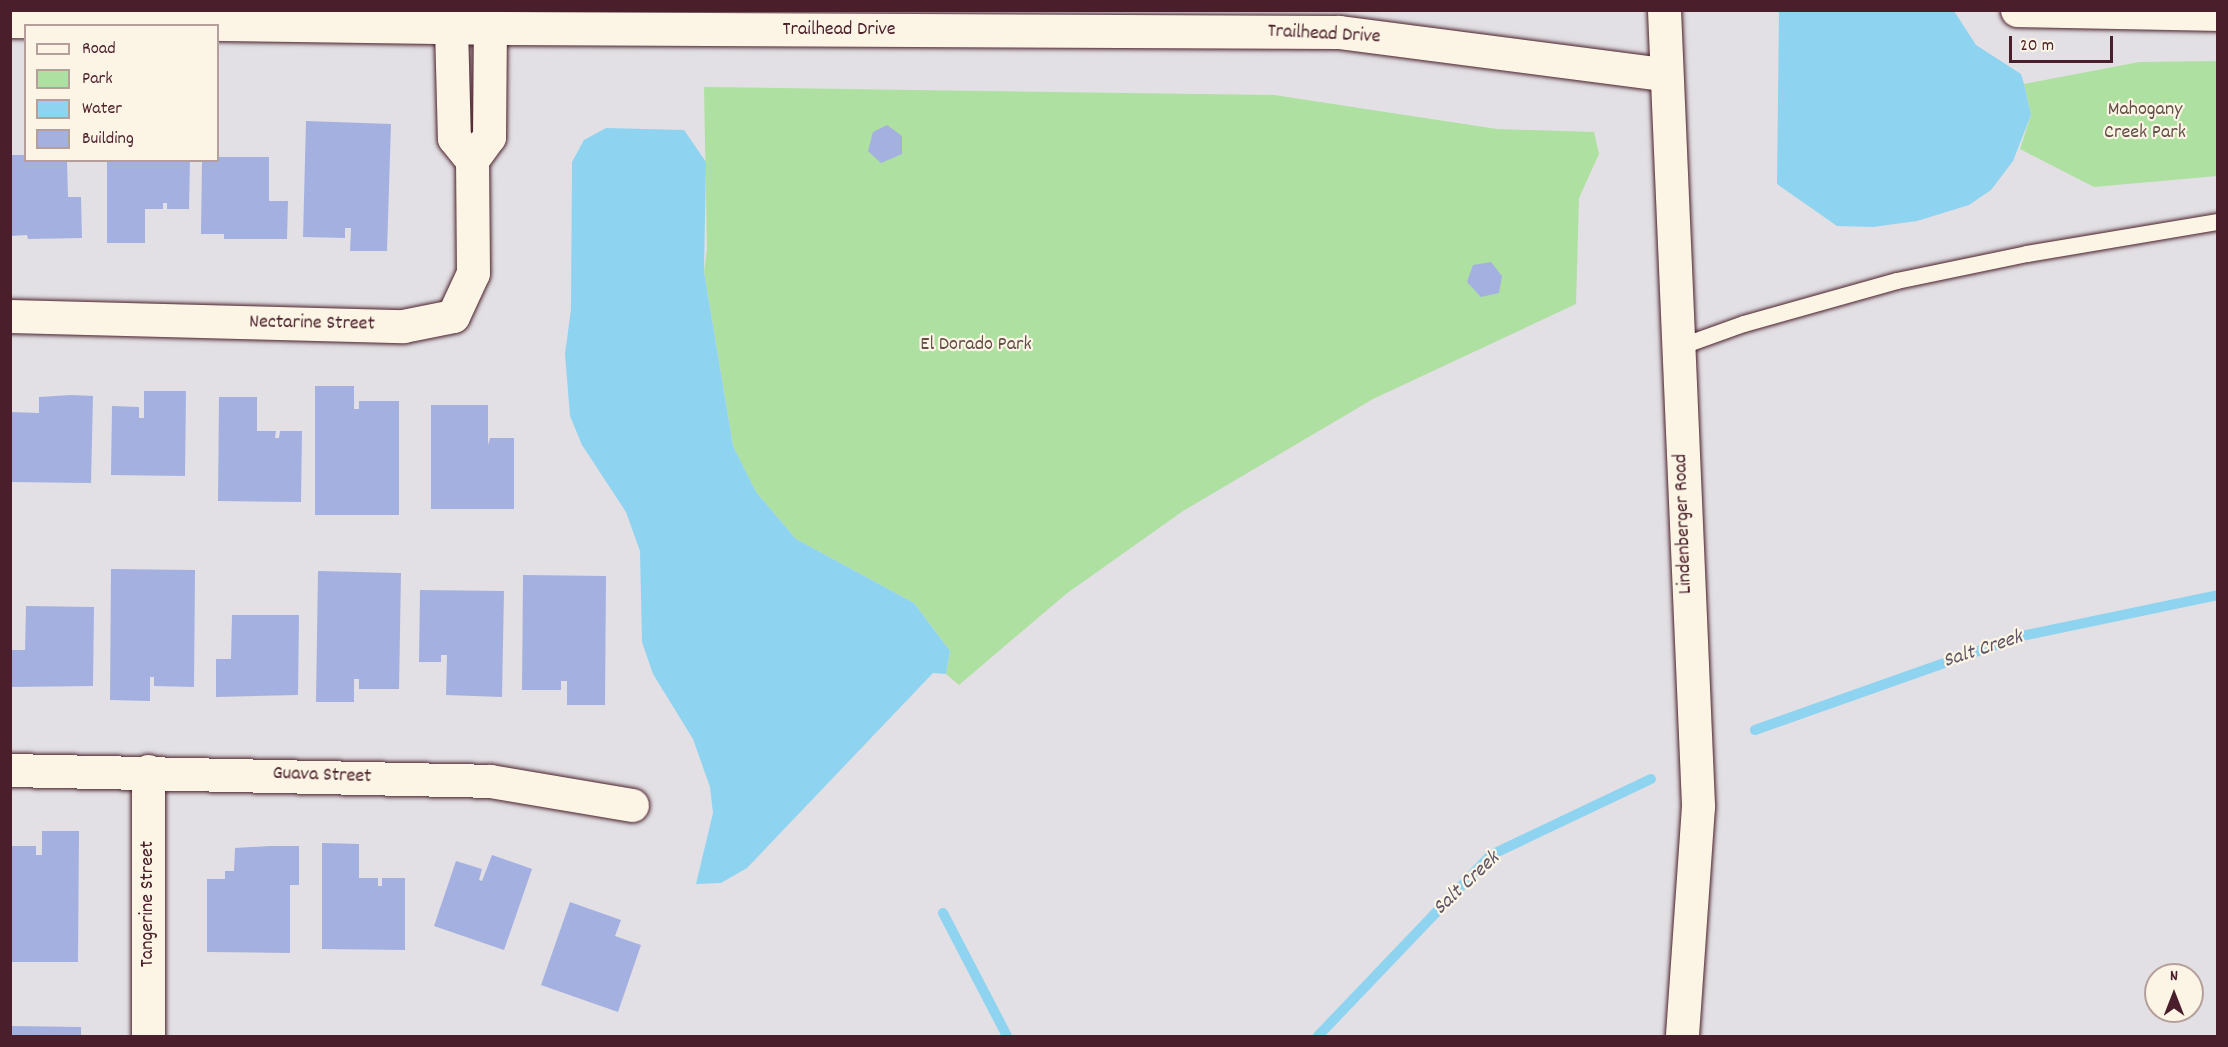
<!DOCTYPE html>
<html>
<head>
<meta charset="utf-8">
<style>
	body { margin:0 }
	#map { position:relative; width:2228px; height:1047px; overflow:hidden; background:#e2e0e4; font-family:Dekko,sans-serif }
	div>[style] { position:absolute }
	.green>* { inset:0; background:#aee0a1 }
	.water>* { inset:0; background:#8ed3f0 }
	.stream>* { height:10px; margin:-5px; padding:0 5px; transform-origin:5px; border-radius:5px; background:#8ed3f0 }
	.building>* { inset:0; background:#a4b0e0 }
	.roads { filter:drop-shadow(0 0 2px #4a1f2b) drop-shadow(0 0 2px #4a1f2b) }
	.lane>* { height:16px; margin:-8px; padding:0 8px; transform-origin:8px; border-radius:8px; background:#fcf5e5 }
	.street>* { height:33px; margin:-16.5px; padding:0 16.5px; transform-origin:16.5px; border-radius:16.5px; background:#fcf5e5 }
	.secondary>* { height:33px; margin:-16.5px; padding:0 16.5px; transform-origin:16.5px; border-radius:16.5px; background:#fcf5e5 }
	span { translate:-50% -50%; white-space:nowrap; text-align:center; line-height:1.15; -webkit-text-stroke:4.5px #fcf5e5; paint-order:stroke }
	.street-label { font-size:20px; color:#4a1f2b }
	.park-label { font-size:20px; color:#634f48 }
	.water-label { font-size:21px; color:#5e5566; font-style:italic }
	.frame { position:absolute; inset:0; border:12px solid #4a1f2b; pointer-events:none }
	.legend { position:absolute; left:24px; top:24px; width:195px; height:138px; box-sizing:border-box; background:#fcf5e5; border:2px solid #b59f9b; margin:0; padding:8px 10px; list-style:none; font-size:18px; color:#4a1f2b }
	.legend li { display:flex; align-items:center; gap:12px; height:30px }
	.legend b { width:30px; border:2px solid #b59f9b }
	.north { position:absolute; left:2144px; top:963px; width:60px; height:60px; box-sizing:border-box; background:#fcf5e5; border:2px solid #b59f9b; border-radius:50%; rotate:0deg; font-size:16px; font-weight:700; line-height:24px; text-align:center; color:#4a1f2b }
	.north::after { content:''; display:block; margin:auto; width:21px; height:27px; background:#4a1f2b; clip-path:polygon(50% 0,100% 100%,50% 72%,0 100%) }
	.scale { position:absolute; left:2009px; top:36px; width:104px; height:27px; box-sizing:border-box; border:3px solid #4a1f2b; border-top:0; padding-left:8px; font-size:18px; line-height:21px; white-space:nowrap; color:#4a1f2b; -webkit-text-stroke:4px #fcf5e5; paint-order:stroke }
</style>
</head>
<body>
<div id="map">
	<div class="green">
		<i style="clip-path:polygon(2217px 61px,2217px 176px,2094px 187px,2020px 149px,2031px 115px,2024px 84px,2139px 62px)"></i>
		<i style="clip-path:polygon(704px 87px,1274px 95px,1497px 129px,1594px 132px,1599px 154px,1579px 198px,1576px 304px,1373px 399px,1183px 511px,1066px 594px,959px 685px,946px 674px,950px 651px,914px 603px,796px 539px,756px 492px,733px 446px,704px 272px,707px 249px)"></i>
	</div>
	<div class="water">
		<i style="clip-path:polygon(1779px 11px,1954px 11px,1976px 45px,2021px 74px,2024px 84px,2031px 115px,2013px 161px,1991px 190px,1969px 205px,1917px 221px,1873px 227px,1837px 226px,1777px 184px)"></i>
		<i style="clip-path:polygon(606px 128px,684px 130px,706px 162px,704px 272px,733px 446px,756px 492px,796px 539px,914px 603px,950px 651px,946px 674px,933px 673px,747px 868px,721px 883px,696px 884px,713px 813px,710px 787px,693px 739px,653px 674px,642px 642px,640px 551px,626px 512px,582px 445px,570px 416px,565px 354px,571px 309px,572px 162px,584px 140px)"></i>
	</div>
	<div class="stream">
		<i style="left:1755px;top:730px;width:278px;rotate:-19.5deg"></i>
		<i style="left:2017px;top:637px;width:205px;rotate:-11.8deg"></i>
		<i style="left:943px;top:913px;width:139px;rotate:62.5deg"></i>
		<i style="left:1318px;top:1036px;width:250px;rotate:-46.3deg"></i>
		<i style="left:1491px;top:855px;width:177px;rotate:-25.4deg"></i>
	</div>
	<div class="building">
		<i style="clip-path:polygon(306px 121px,391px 124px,387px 251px,350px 251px,351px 228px,345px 228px,345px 238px,303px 237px)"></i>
		<i style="clip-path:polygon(887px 125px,902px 136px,902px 154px,881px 163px,868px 151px,873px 132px)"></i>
		<i style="clip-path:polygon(10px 155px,26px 155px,26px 160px,67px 160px,68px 197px,81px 197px,82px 238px,28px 239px,27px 235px,10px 236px)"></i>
		<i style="clip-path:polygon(218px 157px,269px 157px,269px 201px,288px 201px,287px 239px,224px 239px,224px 234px,201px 234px,202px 160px,218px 160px)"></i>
		<i style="clip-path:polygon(107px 160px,190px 160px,189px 209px,167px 209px,167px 203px,163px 203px,163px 209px,145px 209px,145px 243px,107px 243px)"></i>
		<i style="clip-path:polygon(1491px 262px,1502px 276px,1499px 293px,1481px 297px,1467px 282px,1473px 265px)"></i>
		<i style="clip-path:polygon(315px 386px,354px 386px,354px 409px,359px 409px,359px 401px,399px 401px,399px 515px,315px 515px)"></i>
		<i style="clip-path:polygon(144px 391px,186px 391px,185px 476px,111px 475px,112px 406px,139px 407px,139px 418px,144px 418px)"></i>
		<i style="clip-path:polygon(71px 395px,93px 396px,91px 483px,10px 482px,10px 412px,39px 413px,39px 397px)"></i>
		<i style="clip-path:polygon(219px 397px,257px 397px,257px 431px,276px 431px,275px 438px,279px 438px,280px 431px,302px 431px,301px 502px,218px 501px)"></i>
		<i style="clip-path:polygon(431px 405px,488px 405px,488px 445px,490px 438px,514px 438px,514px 509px,431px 509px)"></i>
		<i style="clip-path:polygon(111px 569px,195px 570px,194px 687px,154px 686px,154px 677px,150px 677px,150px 701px,110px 700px)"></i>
		<i style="clip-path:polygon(318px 571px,401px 573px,399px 689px,359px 689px,359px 679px,354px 679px,354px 702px,316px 702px)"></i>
		<i style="clip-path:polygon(523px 575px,606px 576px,605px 705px,567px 705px,567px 681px,561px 681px,561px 690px,522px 690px)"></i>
		<i style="clip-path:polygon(420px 590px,504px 591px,502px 697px,446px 695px,447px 655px,441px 655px,441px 662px,419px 662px)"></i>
		<i style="clip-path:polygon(26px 606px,94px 607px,93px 686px,10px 687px,10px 650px,25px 650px)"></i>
		<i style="clip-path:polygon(232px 615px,299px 615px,298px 695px,216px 697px,216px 659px,231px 659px)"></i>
		<i style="clip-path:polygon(42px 831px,79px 831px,78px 962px,10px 962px,10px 846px,36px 846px,36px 855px,42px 855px)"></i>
		<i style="clip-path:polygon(322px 843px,359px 844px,359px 878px,378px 878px,378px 886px,382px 886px,382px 878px,405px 878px,405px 950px,322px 949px)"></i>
		<i style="clip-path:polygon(270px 846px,299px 846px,299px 885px,290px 885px,290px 953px,207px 952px,207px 879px,225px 879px,225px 871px,234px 871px,235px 848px)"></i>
		<i style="clip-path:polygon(492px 855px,532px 869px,504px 950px,434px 926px,456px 861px,482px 869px,479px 880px,482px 881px)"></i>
		<i style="clip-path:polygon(570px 902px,621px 920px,615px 936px,641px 945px,618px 1012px,541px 985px)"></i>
		<i style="clip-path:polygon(10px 1026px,81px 1027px,81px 1036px,10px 1036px)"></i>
	</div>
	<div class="roads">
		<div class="lane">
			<i style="left:1677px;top:348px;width:71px;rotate:-19.7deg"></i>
			<i style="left:1744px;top:324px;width:159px;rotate:-15.7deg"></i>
			<i style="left:1897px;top:281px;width:133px;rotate:-11.7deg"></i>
			<i style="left:2027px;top:254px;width:194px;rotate:-9.5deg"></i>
		</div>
		<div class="street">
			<i style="left:2017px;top:10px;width:201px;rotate:1.1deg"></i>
			<i style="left:10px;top:21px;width:480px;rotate:0.8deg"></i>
			<i style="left:490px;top:28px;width:849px;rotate:0.27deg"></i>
			<i style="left:1339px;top:32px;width:328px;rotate:7.4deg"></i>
			<i style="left:451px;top:27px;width:111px;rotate:88.5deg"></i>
			<i style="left:454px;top:138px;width:28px;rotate:51deg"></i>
			<i style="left:10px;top:316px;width:393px;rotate:1.5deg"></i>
			<i style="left:403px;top:326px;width:51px;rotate:-11.3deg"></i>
			<i style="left:453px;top:316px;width:47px;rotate:-65.1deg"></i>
			<i style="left:473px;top:273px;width:113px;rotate:-90.5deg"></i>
			<i style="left:472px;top:160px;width:29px;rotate:-54deg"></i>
			<i style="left:489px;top:137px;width:109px;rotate:-89.5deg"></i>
			<i style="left:10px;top:770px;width:480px;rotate:1.3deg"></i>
			<i style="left:490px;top:781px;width:144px;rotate:9.6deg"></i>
			<i style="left:148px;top:771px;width:265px;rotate:90deg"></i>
		</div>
		<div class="secondary">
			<i style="left:1664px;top:10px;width:797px;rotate:87.55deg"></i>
			<i style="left:1698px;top:806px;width:231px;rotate:94deg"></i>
		</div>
	</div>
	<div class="street-label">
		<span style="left:839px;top:30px">Trailhead Drive</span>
		<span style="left:1324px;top:35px;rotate:3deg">Trailhead Drive</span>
		<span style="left:312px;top:324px;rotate:1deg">Nectarine Street</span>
		<span style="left:1684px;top:524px;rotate:-92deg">Lindenberger Road</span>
		<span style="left:322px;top:776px;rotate:2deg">Guava Street</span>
		<span style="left:148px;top:904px;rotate:-90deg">Tangerine Street</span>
	</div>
	<div class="park-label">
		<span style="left:2145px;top:122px">Mahogany<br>Creek Park</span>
		<span style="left:976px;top:345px">El Dorado Park</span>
	</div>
	<div class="water-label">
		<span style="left:1983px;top:650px;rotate:-18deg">Salt Creek</span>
		<span style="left:1467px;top:884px;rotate:-43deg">Salt Creek</span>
	</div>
	<div class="frame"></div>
	<ul class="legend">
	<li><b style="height:8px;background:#fcf5e5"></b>Road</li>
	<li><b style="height:16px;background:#aee0a1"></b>Park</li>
	<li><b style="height:16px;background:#8ed3f0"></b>Water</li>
	<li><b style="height:16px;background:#a4b0e0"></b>Building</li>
	</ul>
	<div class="north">N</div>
	<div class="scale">20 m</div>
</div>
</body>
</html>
